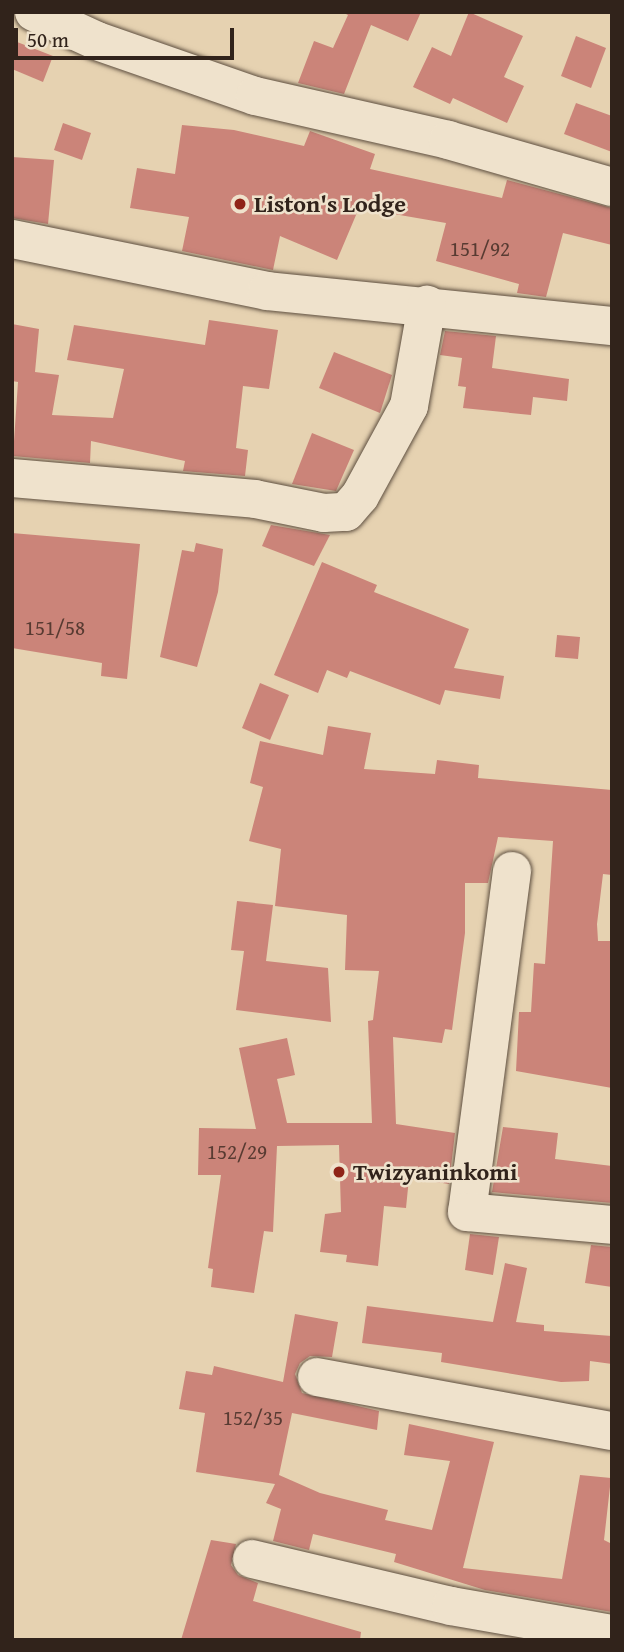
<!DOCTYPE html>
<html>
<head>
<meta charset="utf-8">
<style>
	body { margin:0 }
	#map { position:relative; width:624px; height:1652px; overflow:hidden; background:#e6d2b1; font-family:"Gentium Book Plus",serif }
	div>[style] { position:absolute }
	.building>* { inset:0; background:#cb8479 }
	.roads { filter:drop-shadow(0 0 2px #5e4f40) drop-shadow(0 0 2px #5e4f40) }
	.minor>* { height:38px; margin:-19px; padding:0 19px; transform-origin:19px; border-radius:19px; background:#efe2cc }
	.dots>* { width:19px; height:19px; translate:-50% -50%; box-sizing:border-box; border:4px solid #efe2cc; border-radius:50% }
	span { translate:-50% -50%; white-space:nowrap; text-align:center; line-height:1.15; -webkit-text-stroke:5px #efe2cc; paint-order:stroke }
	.number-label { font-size:21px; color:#583b32 }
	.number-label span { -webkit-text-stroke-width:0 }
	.poi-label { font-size:24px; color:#31231b; font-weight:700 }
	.left { translate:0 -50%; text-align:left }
	.frame { position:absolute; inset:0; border:14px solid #31231b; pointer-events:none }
	.scale { position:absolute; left:14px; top:28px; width:220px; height:32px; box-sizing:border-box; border:4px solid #31231b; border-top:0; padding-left:9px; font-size:21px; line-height:24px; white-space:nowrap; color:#31231b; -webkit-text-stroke:5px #efe2cc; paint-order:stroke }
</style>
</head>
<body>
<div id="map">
	<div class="building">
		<i style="clip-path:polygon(342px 12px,421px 12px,408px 41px,371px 25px,344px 94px,298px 83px,314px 41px,333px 48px,348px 15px)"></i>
		<i style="clip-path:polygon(469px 12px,523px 36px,504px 77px,524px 86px,507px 123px,453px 98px,450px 104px,413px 87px,432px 47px,451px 56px)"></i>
		<i style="clip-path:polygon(576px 36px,606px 48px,591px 88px,561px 76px)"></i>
		<i style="clip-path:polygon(12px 40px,53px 56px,43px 82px,12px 69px)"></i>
		<i style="clip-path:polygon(576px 103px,612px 116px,612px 152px,564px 134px)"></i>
		<i style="clip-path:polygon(63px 123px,91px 133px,82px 160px,54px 150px)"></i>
		<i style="clip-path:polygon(182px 125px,234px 130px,304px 146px,310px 131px,375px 154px,370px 169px,502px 198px,507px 180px,612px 208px,612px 245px,563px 233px,546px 297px,517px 293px,519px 284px,436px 261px,446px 223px,359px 208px,337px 260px,280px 236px,273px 270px,182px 251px,189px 217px,130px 208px,137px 168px,175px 174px)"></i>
		<i style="clip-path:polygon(12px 157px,54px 160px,48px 224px,12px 218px)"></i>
		<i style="clip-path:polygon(209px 320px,278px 330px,269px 389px,243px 386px,236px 448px,248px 450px,245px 476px,183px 471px,185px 461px,91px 441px,90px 463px,13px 456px,18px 382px,12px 381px,12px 324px,39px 329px,35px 372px,59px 375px,52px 415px,113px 418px,124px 369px,67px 360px,74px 325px,205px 345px)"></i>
		<i style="clip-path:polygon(445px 331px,496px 336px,492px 368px,569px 379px,567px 401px,533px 397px,531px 415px,463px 408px,466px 387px,458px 386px,462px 358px,440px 355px)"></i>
		<i style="clip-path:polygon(334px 352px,392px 375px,380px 413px,319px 388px)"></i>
		<i style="clip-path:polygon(312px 433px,354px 450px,336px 491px,292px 484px)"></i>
		<i style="clip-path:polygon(271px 525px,330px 535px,314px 566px,262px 546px)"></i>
		<i style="clip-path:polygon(12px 533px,140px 544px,127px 679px,101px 676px,102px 663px,12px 648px)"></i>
		<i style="clip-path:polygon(196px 543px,223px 549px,218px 592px,197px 667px,160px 657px,182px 550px,194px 552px)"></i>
		<i style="clip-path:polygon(322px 562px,377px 585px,374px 592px,469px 629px,454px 668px,504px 676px,500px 699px,445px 690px,440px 705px,350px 671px,347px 678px,327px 670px,318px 693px,274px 675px)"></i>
		<i style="clip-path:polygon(557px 635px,580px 637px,578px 659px,555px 657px)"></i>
		<i style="clip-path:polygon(260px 683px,289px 695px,270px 740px,242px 728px)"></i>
		<i style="clip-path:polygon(328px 726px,371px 733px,364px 769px,435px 774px,437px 760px,479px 765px,478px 778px,612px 790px,612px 875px,603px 874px,597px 924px,598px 941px,612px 941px,612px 1088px,516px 1071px,519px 1012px,531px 1012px,534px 963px,545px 964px,553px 841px,498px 837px,488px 883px,465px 883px,465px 933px,452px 1030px,445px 1029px,442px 1043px,393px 1037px,396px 1124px,455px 1133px,449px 1184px,409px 1178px,406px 1208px,384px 1206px,378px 1266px,346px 1262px,347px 1255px,320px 1252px,325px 1214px,341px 1212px,339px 1145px,277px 1146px,273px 1232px,264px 1231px,254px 1293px,211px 1287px,213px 1269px,208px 1268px,221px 1175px,198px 1175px,199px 1128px,256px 1129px,239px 1048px,287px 1038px,295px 1075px,277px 1079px,287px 1123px,372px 1123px,368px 1021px,373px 1020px,379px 971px,345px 970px,347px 915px,275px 906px,281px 849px,249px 841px,263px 787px,250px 783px,260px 741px,323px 755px)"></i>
		<i style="clip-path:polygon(237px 901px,273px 905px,266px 961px,328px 968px,331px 1022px,236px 1010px,244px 951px,231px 950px)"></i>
		<i style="clip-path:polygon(503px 1127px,558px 1133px,555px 1159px,612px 1166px,612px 1203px,492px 1192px)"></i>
		<i style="clip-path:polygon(470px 1234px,499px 1237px,493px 1275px,465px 1270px)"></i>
		<i style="clip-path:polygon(591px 1245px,612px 1247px,612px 1287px,585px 1283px)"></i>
		<i style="clip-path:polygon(505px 1263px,527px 1268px,516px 1322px,544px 1325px,544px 1331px,612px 1336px,612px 1364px,590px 1361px,589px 1381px,561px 1382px,441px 1362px,442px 1353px,362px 1343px,367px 1306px,493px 1322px)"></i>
		<i style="clip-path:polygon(295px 1314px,338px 1322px,332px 1357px,310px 1356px,300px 1363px,295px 1374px,302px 1393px,379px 1411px,377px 1430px,292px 1413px,279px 1475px,320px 1493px,388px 1510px,385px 1520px,432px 1530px,450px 1461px,404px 1455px,409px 1424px,494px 1442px,463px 1568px,562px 1579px,580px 1475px,611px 1478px,604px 1540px,612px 1544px,612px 1612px,485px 1590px,394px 1562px,396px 1554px,313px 1534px,309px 1550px,273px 1541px,281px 1509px,266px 1503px,275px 1484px,196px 1472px,205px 1413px,179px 1409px,186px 1371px,212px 1375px,214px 1366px,283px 1382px)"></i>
		<i style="clip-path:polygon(211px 1540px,236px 1544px,231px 1565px,238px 1575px,258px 1583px,253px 1601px,361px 1632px,360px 1640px,181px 1640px)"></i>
	</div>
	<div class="roads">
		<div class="minor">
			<i style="left:34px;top:12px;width:69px;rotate:24.7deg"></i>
			<i style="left:97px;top:41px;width:167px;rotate:19.2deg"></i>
			<i style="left:255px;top:96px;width:198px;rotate:12.8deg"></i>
			<i style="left:448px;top:140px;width:171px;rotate:16deg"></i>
			<i style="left:12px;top:239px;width:260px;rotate:11.5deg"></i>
			<i style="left:267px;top:291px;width:347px;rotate:5.8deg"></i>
			<i style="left:12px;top:478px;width:244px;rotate:4.9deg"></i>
			<i style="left:255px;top:499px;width:70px;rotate:11.5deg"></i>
			<i style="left:324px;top:513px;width:22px;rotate:-3deg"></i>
			<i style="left:346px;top:512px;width:21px;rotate:-49deg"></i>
			<i style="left:360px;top:496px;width:102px;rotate:-61.4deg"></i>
			<i style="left:409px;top:406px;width:103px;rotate:-79.9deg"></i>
			<i style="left:512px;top:871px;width:344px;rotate:97.5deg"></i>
			<i style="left:467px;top:1212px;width:146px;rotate:5.1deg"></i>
			<i style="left:317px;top:1377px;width:300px;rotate:10.4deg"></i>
			<i style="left:252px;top:1559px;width:204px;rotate:13.3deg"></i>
			<i style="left:451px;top:1606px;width:163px;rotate:9.9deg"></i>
		</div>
	</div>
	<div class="dots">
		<i style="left:240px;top:204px;background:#8f2418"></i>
		<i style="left:339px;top:1172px;background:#8f2418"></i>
	</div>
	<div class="number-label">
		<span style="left:480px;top:249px">151/92</span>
		<span style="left:55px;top:628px">151/58</span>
		<span style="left:237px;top:1152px">152/29</span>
		<span style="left:253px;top:1418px">152/35</span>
	</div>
	<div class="poi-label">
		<span class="left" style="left:254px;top:204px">Liston's Lodge</span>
		<span class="left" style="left:353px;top:1172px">Twizyaninkomi</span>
	</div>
	<div class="frame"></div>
	<div class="scale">50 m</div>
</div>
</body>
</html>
